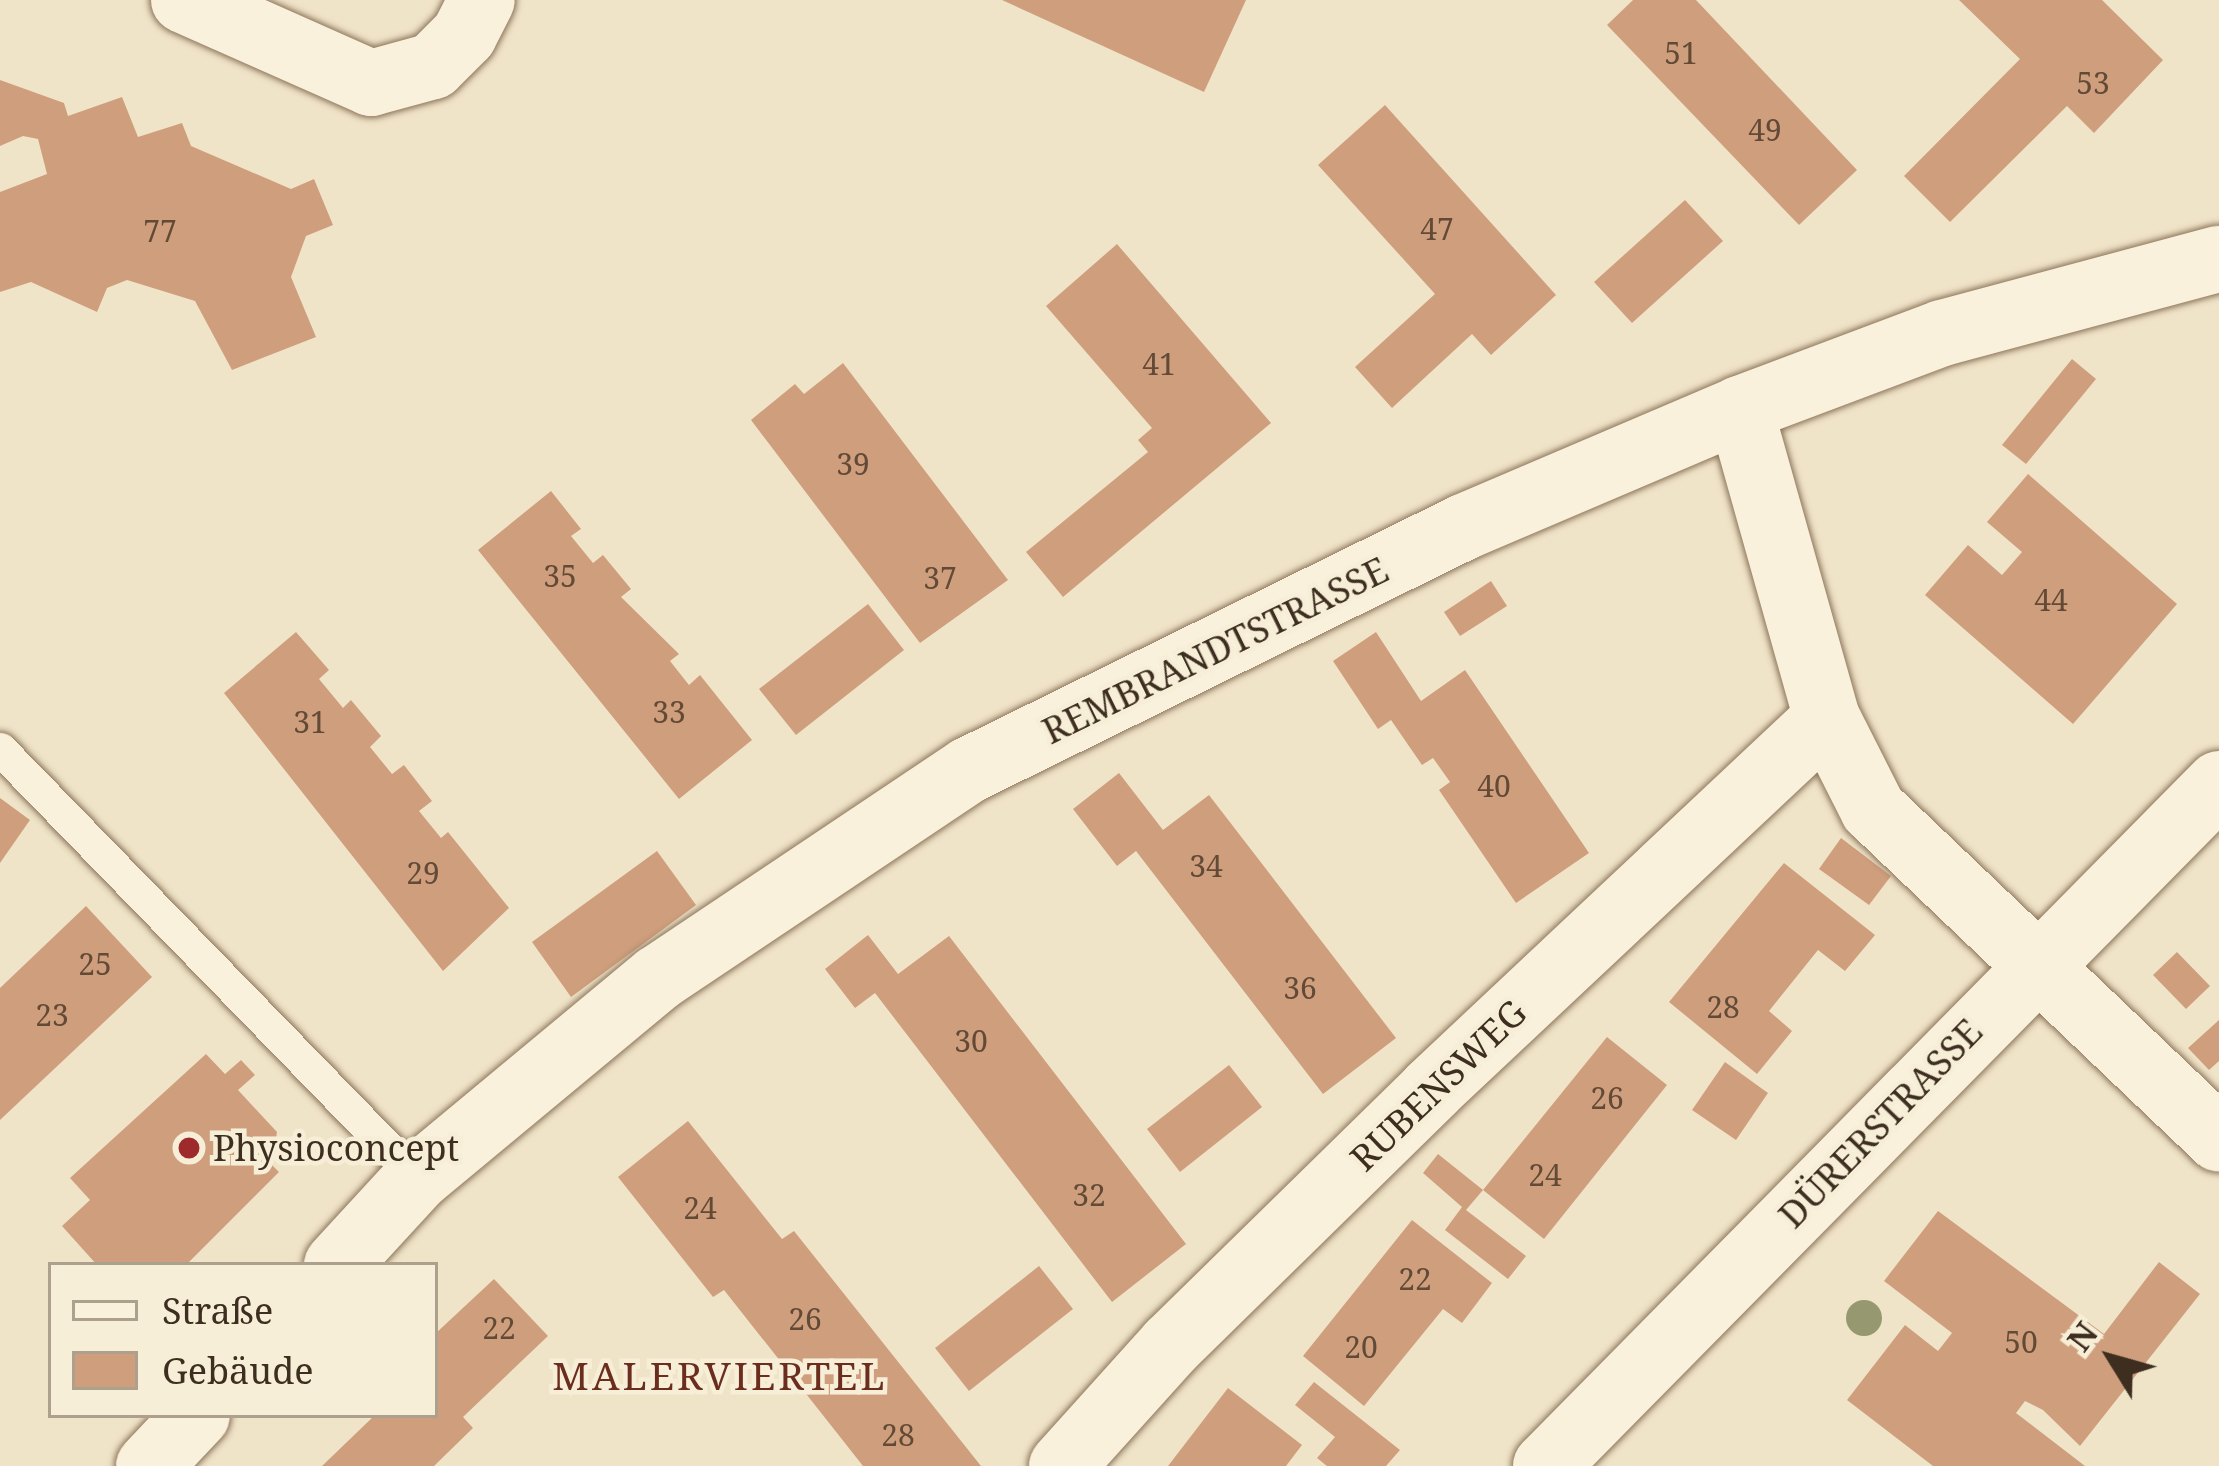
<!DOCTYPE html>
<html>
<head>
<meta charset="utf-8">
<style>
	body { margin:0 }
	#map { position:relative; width:2219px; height:1466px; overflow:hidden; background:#f0e4c8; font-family:"Noto Serif",serif }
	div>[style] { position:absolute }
	.building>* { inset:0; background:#cf9f7d }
	.roads { filter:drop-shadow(0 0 3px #8d765c) drop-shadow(0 0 3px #8d765c) }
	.lane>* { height:33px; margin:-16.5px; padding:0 16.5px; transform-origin:16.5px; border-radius:16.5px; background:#faf1dc }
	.street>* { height:66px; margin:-33px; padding:0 33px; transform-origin:33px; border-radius:33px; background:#faf1dc }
	.trees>* { width:36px; height:36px; margin:-18px; border-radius:50%; background:#96986f }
	.dots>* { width:33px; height:33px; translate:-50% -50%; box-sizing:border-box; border:6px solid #f7eed8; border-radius:50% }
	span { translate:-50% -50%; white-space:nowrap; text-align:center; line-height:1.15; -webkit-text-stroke:9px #f7eed8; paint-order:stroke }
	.number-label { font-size:30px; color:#624a37 }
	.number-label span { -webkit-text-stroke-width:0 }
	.street-label { font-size:36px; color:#3d2e20 }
	.poi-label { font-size:36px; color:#3d2e20 }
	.left { translate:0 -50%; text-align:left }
	.neighbourhood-label { font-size:39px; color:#6b2e1e; letter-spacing:3px }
	.legend { position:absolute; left:48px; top:1262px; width:390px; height:156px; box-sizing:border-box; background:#f7eed8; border:3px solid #ada18e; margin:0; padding:15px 21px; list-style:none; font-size:36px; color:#3d2e20 }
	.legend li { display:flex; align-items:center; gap:24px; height:60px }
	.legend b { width:60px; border:3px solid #ada18e }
	.north { position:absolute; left:2051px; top:1298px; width:120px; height:120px; -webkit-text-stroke:9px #f7eed8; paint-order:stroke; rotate:307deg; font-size:33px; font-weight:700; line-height:48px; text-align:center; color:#3d2e20 }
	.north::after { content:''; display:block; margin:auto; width:42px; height:54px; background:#3d2e20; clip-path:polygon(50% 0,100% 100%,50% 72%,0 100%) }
</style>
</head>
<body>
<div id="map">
	<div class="building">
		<i style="clip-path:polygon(1002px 0,1246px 0,1204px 92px)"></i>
		<i style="clip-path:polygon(1633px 0,1696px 0,1857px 170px,1799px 225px,1607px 25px)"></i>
		<i style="clip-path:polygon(1959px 0,2102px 0,2163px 60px,2094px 133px,2067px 106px,1950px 222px,1904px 176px,2020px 59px)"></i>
		<i style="clip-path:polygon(0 80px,64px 103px,68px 116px,122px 97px,138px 137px,182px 123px,191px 146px,291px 189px,314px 179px,333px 225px,306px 236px,291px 277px,316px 337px,232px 370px,195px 301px,127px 280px,107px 288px,97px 312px,31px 282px,0 292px,0 192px,47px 174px,38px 139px,23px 136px,0 146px)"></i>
		<i style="clip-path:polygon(1385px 105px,1556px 295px,1491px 355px,1472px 334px,1392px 408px,1355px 367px,1435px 294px,1318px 165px)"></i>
		<i style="clip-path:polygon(1685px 200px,1723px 241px,1632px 323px,1594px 282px)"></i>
		<i style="clip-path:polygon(1117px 244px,1271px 423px,1063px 597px,1026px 552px,1148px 452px,1138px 440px,1152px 428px,1046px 306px)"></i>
		<i style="clip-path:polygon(2072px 359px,2096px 379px,2026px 464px,2002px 445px)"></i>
		<i style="clip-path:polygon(843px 363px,1008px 580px,920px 643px,751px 420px,795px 384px,804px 394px)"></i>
		<i style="clip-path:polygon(2028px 474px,2177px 604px,2073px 724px,1925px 595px,1968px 545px,2002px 575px,2022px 552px,1987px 522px)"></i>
		<i style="clip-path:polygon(551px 491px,581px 529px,571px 536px,593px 563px,603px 555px,631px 589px,621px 597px,679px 654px,670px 661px,689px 685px,700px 675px,752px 740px,679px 799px,478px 550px)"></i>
		<i style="clip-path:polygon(1491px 581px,1507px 606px,1460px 636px,1444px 612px)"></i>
		<i style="clip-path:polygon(868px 604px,904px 650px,796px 735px,759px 689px)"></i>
		<i style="clip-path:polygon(296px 632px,329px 670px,319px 679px,343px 708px,351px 700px,381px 736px,370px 747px,392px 774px,404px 765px,432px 801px,419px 811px,441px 838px,448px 832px,509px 908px,443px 971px,224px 693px)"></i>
		<i style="clip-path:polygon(1376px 632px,1421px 701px,1465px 670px,1589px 853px,1516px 903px,1439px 790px,1450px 782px,1433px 758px,1422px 765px,1391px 720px,1378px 729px,1333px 661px)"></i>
		<i style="clip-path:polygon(1119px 773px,1163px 830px,1209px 795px,1396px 1038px,1323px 1094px,1136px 851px,1117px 866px,1073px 809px)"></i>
		<i style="clip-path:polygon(0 798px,30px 820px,0 863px)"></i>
		<i style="clip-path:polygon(1841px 838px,1891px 876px,1869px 905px,1819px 869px)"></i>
		<i style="clip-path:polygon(657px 851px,696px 905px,571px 997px,532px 942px)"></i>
		<i style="clip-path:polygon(1784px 863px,1875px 935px,1845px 971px,1818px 950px,1769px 1011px,1792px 1031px,1757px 1074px,1669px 1002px)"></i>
		<i style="clip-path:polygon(86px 906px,152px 977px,0 1120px,0 988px)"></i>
		<i style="clip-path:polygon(868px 935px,898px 974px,949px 936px,1186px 1244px,1112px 1302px,875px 993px,855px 1008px,825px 969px)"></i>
		<i style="clip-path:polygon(2177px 952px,2210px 986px,2186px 1009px,2153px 975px)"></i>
		<i style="clip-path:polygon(2219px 1020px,2219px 1061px,2209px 1070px,2188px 1048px)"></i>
		<i style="clip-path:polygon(1607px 1037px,1667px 1085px,1544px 1239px,1483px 1190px)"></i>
		<i style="clip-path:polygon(206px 1054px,225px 1074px,241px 1060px,255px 1075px,238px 1090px,277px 1132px,272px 1165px,279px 1172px,186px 1265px,97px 1265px,62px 1226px,90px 1200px,70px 1178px)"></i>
		<i style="clip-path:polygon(1725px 1062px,1768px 1093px,1736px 1140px,1692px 1110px)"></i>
		<i style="clip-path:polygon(1229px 1065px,1262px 1107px,1180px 1172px,1147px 1129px)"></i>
		<i style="clip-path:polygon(688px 1121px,782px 1239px,794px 1231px,981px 1466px,863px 1466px,724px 1290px,713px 1297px,618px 1177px)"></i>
		<i style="clip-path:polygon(1438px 1154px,1483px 1190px,1466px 1210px,1526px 1256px,1508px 1279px,1445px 1230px,1462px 1207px,1423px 1173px)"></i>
		<i style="clip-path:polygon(1938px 1211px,2104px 1334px,2159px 1262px,2200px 1294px,2080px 1446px,2043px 1410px,2025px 1401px,2016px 1413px,2085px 1466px,1933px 1466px,1847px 1400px,1905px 1325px,1938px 1351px,1952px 1333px,1884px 1281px)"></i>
		<i style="clip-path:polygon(1412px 1220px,1492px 1283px,1462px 1323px,1443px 1309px,1364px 1406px,1303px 1356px)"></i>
		<i style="clip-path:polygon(1039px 1266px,1073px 1309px,969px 1391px,935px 1348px)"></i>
		<i style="clip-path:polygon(494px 1279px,548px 1336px,463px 1417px,473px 1428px,434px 1466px,322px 1466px,375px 1415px,435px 1415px,435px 1334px)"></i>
		<i style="clip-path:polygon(1314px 1382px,1400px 1450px,1386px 1466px,1327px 1466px,1317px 1458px,1335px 1437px,1295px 1405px)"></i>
		<i style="clip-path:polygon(1228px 1388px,1302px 1445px,1286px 1466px,1168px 1466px)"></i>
	</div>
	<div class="roads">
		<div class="lane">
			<i style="left:0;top:749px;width:598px;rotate:45.81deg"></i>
		</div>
		<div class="street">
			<i style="left:184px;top:0;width:205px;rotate:23.9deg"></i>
			<i style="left:371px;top:83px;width:64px;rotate:-15.3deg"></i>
			<i style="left:433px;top:66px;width:44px;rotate:-45deg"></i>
			<i style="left:464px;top:35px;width:39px;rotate:-63deg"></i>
			<i style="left:1740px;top:409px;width:321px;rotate:74.3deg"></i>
			<i style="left:1827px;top:718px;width:102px;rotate:63.2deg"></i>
			<i style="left:1873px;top:809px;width:478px;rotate:43.6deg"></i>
			<i style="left:337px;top:1265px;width:118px;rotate:-47.4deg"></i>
			<i style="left:417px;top:1178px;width:313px;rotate:-39.7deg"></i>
			<i style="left:658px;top:978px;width:374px;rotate:-33.8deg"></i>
			<i style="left:969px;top:770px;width:551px;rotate:-26.15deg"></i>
			<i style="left:1464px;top:527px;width:300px;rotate:-23.1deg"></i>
			<i style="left:1740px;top:409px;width:216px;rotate:-20.6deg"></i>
			<i style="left:1942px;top:333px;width:287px;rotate:-15deg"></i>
			<i style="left:149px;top:1466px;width:70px;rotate:-46.7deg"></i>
			<i style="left:1062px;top:1466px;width:163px;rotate:-48deg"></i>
			<i style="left:1171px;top:1345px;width:364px;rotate:-44.4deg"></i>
			<i style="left:1431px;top:1090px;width:543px;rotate:-43.21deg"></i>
			<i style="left:1546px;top:1466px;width:958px;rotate:-45.38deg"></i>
		</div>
	</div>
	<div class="trees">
		<i style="left:1864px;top:1318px"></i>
	</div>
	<div class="dots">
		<i style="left:189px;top:1148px;background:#9e2a2b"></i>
	</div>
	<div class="number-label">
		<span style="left:1681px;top:53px">51</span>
		<span style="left:2093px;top:83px">53</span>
		<span style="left:1765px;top:130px">49</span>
		<span style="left:1437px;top:229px">47</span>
		<span style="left:160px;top:231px">77</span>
		<span style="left:1159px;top:364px">41</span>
		<span style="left:853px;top:464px">39</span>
		<span style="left:560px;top:576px">35</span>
		<span style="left:940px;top:578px">37</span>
		<span style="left:2051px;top:600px">44</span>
		<span style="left:669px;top:712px">33</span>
		<span style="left:310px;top:722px">31</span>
		<span style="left:1494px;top:786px">40</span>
		<span style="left:1206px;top:866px">34</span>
		<span style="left:423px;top:873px">29</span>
		<span style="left:95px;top:964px">25</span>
		<span style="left:1300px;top:988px">36</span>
		<span style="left:1723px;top:1007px">28</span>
		<span style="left:52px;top:1015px">23</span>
		<span style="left:971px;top:1041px">30</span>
		<span style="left:1607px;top:1098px">26</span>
		<span style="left:1545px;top:1175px">24</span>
		<span style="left:1089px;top:1195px">32</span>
		<span style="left:700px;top:1208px">24</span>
		<span style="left:1415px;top:1279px">22</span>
		<span style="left:805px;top:1319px">26</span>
		<span style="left:499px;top:1328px">22</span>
		<span style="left:2021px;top:1342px">50</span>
		<span style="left:1361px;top:1347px">20</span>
		<span style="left:898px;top:1435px">28</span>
	</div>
	<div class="street-label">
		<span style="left:1215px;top:650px;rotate:-26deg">REMBRANDTSTRASSE</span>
		<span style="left:1438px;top:1085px;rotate:-44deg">RUBENSWEG</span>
		<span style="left:1880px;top:1123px;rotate:-46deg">DÜRERSTRASSE</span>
	</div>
	<div class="poi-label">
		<span class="left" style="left:213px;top:1148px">Physioconcept</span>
	</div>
	<div class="neighbourhood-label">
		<span style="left:720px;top:1375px">MALERVIERTEL</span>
	</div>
	<ul class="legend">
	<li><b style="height:15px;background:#faf1dc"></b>Straße</li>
	<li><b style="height:33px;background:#cf9f7d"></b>Gebäude</li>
	</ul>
	<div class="north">N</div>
</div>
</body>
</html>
